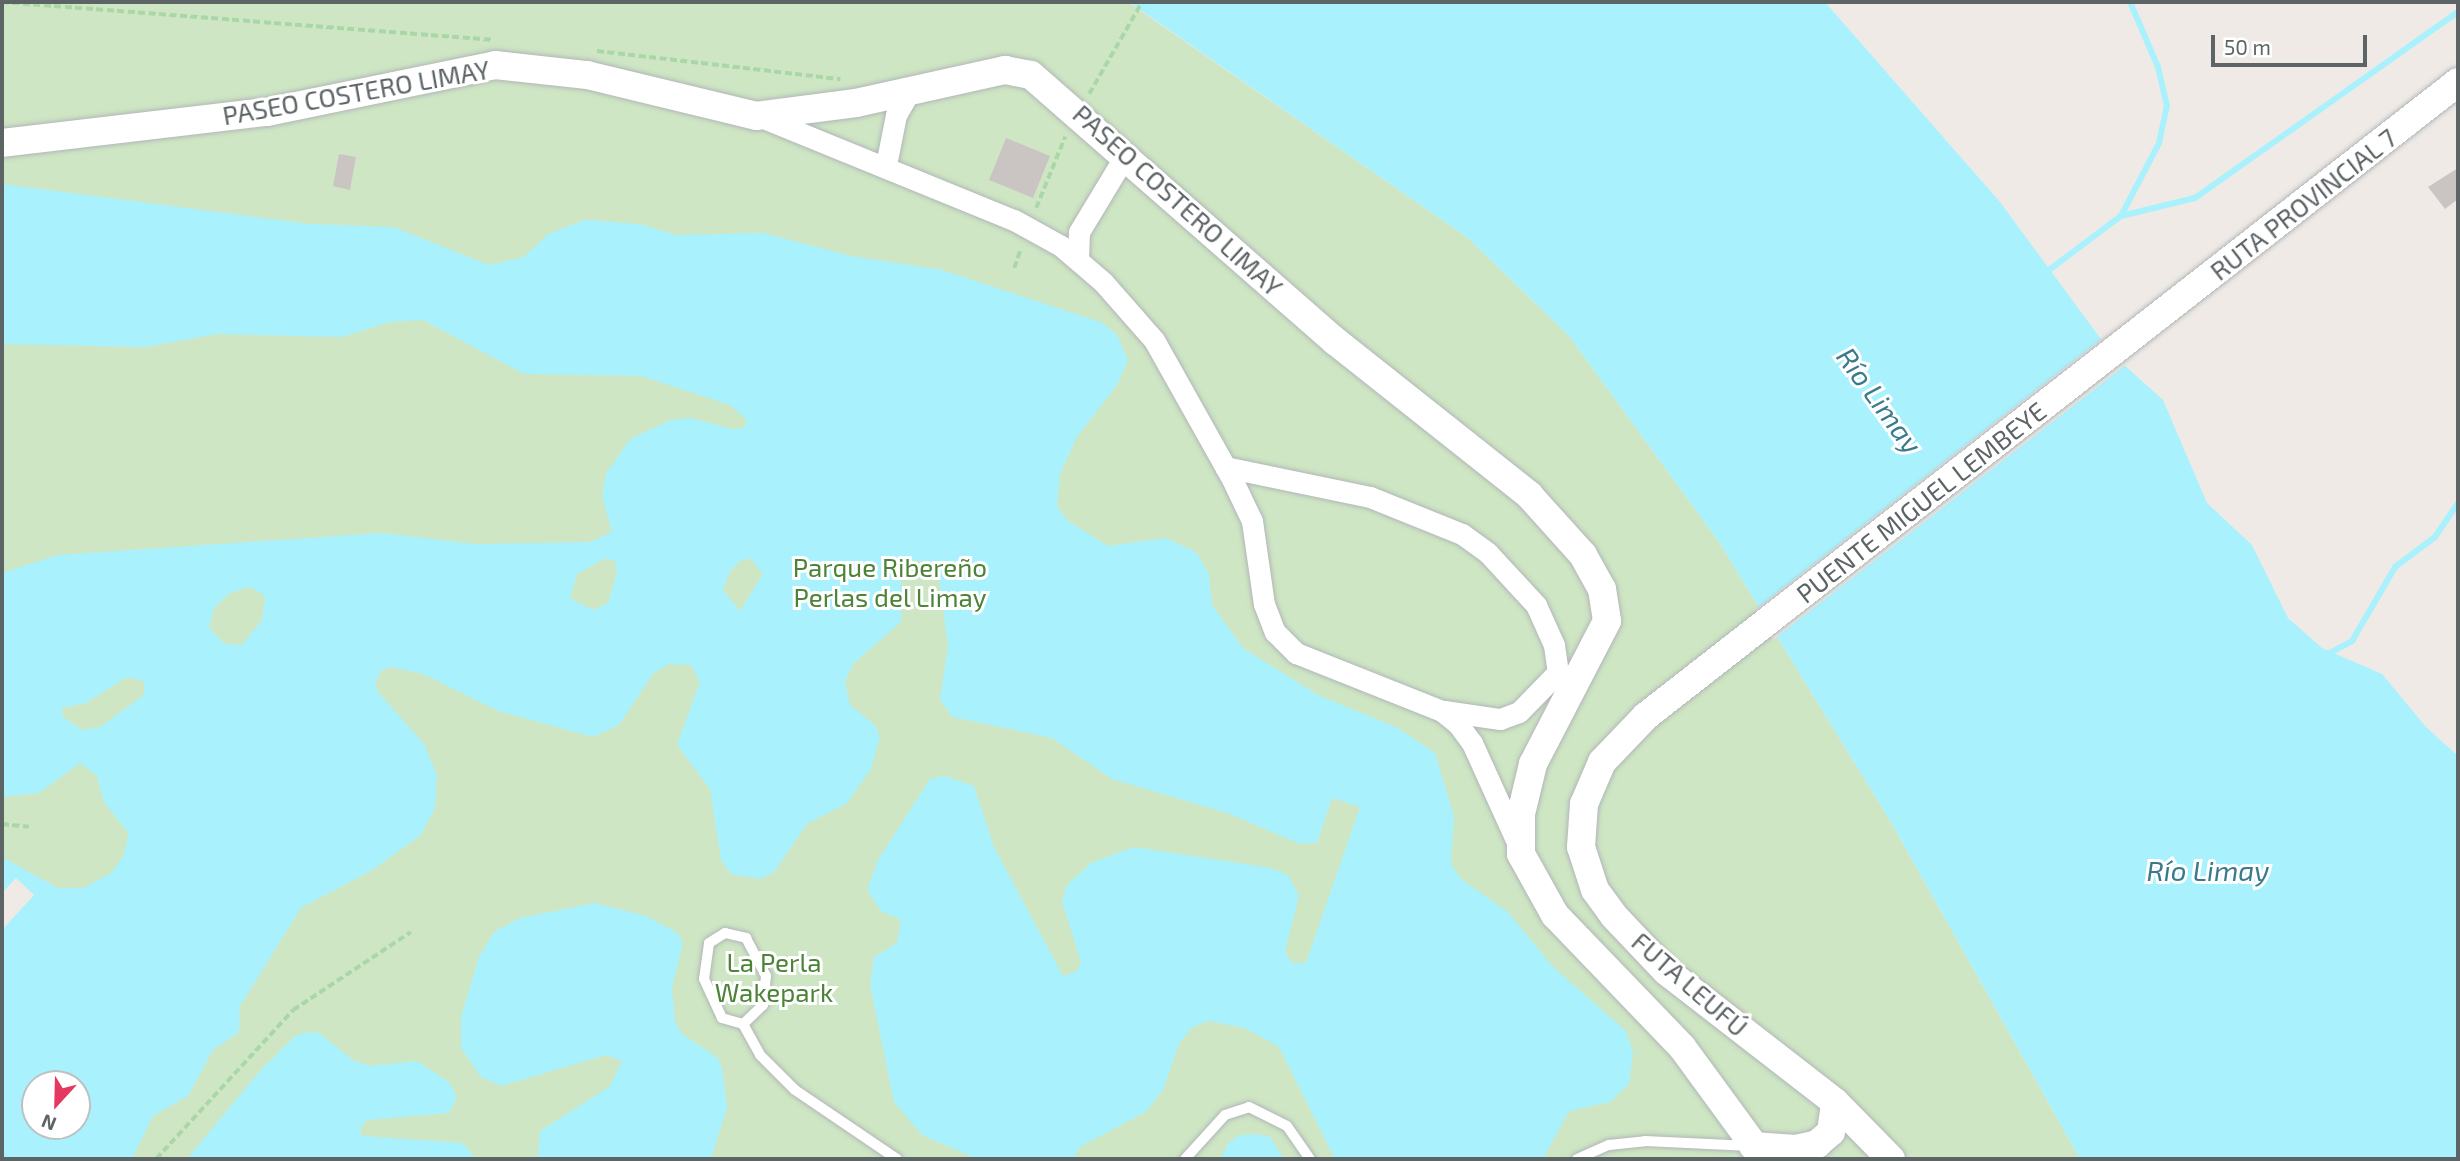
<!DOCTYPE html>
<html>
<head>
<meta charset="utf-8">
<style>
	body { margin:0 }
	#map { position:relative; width:2460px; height:1161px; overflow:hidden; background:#efeae6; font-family:"Exo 2",sans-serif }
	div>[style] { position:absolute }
	.green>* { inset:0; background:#cee6c3 }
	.water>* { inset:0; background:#a9f2fd }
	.pier>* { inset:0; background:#efeae6 }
	.stream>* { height:6px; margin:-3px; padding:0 3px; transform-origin:3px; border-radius:3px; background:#a9f2fd }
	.building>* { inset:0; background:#cac5c3 }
	.path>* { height:3.5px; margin-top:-1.75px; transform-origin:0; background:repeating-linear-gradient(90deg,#a9d7a7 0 7px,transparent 0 10.5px) }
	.roads { filter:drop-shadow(0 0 2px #b1b6b8) drop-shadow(0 0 2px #b1b6b8) }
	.service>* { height:10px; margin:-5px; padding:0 5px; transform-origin:5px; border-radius:5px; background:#fff }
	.minor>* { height:21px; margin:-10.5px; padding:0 10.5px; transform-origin:10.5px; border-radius:10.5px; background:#fff }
	.tertiary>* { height:28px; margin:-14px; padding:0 14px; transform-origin:14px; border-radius:14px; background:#fff }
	span { translate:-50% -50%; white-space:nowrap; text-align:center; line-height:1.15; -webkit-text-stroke:6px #fff; paint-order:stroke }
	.street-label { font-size:26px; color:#5d6466 }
	.park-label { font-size:26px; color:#4c8337 }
	.water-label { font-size:28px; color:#397b8c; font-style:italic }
	.frame { position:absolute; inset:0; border:4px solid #5d6466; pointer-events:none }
	.north { position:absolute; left:21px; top:1070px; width:70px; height:70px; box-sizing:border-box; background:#fff; border:2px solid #bec1c2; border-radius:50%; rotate:202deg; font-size:19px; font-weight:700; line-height:28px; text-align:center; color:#5d6466 }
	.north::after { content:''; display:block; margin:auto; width:24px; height:32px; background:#e53760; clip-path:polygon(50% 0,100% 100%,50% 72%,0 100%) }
	.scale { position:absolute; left:2211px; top:35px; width:156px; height:32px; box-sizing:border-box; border:4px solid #5d6466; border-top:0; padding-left:9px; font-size:21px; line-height:24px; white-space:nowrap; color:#5d6466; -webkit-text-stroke:5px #fff; paint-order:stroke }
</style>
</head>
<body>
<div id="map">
	<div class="green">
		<i style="clip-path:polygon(evenodd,2px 2px,1128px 2px,1468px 238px,1569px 336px,1719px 542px,1892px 824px,2080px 1159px,2px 1159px,2px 2px,35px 1084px,77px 1084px,77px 1126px,35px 1126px,35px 1084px)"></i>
	</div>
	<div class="water">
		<i style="clip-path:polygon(1129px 2px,1825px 2px,2000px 202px,2112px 354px,2163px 400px,2207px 503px,2252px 545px,2288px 618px,2322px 648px,2382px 674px,2426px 727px,2458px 756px,2458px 1159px,2080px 1159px,1892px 824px,1719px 542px,1569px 336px,1468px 238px)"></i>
		<i style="clip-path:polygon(evenodd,2px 184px,310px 224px,393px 227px,489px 265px,524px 257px,548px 234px,585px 220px,640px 224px,676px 235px,763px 233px,851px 256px,942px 270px,1103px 323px,1117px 335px,1128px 360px,1117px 385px,1077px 437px,1060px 474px,1057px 506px,1067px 520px,1108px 546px,1166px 538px,1196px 552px,1209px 574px,1212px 605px,1243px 648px,1318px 695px,1398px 728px,1435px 753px,1454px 816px,1451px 864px,1461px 879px,1508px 912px,1553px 967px,1626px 1031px,1633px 1052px,1629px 1084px,1610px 1102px,1569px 1111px,1543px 1159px,1335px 1159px,1279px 1047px,1245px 1028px,1208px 1021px,1191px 1028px,1179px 1044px,1163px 1090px,1147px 1111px,1080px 1147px,1073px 1159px,977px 1159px,922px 1135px,894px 1102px,870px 985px,874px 957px,897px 943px,901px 920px,881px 911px,867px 890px,878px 860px,930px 779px,945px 776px,974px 786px,994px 847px,1063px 976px,1077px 971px,1081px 962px,1062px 901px,1067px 885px,1091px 863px,1134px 847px,1271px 868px,1288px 875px,1299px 895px,1285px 952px,1292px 963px,1306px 963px,1360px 807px,1332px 798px,1317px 843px,1300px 844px,1227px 813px,1112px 779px,1052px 738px,952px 717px,940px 699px,948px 646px,937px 564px,902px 558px,901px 622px,853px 664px,845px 682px,850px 705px,875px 725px,880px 737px,871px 769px,847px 803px,807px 824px,774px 872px,760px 879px,731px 874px,721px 860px,710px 789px,677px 745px,700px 682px,691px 665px,669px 664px,653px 674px,619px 725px,593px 737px,498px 711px,423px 674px,390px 667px,381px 671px,375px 683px,378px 692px,424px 744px,437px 775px,435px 808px,421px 835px,374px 869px,301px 908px,240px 1006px,239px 1032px,213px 1050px,188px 1096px,153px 1116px,132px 1159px,2px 1159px,2px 857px,58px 888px,83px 888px,111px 873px,123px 857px,129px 834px,104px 802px,97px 776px,80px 763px,39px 793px,2px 797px,2px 573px,58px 555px,382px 533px,474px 544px,590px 542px,612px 532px,602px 496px,606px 474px,630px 439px,671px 420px,691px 418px,733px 429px,744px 428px,747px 420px,730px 405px,641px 376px,524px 374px,423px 320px,390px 322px,342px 337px,217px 334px,146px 347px,2px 344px,2px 184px,606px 558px,615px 561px,617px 572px,608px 603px,593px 610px,570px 598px,577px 574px,606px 558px,2px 184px,743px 559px,751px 559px,763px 574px,740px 611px,723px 590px,730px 571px,743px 559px,2px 184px,250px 587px,265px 596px,262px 620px,242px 645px,225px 644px,209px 628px,214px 608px,230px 593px,250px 587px,2px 184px,127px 677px,144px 681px,144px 695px,100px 727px,82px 730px,63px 717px,62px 708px,86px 703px,127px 677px,2px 184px,35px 1084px,77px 1084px,77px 1126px,35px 1126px,35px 1084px)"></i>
		<i style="clip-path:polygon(595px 903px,646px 916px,678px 933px,683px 944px,672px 987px,675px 1022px,682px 1034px,717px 1057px,722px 1068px,727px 1108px,711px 1159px,538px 1159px,540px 1131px,609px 1087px,622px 1061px,606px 1055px,501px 1086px,481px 1077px,461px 1048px,461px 1017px,479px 957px,494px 932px,520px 918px)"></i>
		<i style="clip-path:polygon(307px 1032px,319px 1033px,354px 1061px,371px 1066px,417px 1061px,449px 1082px,457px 1097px,449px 1113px,367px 1120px,360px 1128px,362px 1136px,463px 1143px,476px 1159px,187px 1159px,259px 1072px,295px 1036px)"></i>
		<i style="clip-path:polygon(1256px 1134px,1270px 1137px,1284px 1159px,1221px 1159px,1228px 1143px,1240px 1135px)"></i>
	</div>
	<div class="pier">
		<i style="clip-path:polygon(2104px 337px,2127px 364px,1773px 640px,1755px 610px)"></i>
		<i style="clip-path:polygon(16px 878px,34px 895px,2px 930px,2px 893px)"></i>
	</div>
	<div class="stream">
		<i style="left:2121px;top:216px;width:82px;rotate:-62.5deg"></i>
		<i style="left:2159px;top:143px;width:38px;rotate:-78deg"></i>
		<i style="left:2167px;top:106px;width:40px;rotate:-103deg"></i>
		<i style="left:2158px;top:67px;width:71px;rotate:-113.3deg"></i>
		<i style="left:2045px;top:273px;width:95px;rotate:-36.9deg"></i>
		<i style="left:2121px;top:216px;width:76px;rotate:-13.7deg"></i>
		<i style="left:2195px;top:198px;width:322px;rotate:-35.3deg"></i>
		<i style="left:2326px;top:655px;width:30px;rotate:-28deg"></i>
		<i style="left:2352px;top:641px;width:86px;rotate:-59.8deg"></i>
		<i style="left:2395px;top:567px;width:50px;rotate:-36.9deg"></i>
		<i style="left:2435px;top:537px;width:41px;rotate:-55.9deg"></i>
	</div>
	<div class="building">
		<i style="clip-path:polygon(1006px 138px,1050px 156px,1033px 198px,989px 180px)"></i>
		<i style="clip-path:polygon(339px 154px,356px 157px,350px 190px,333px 186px)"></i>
		<i style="clip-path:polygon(2458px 168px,2458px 199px,2445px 209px,2428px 187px)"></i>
	</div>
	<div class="path">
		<i style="left:2px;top:2px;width:491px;rotate:4.4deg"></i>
		<i style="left:597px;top:51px;width:245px;rotate:6.6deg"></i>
		<i style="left:1089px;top:94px;width:106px;rotate:-60.1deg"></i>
		<i style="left:1036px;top:208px;width:77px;rotate:-67.8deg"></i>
		<i style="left:1014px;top:268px;width:21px;rotate:-71deg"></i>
		<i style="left:2px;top:824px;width:27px;rotate:6deg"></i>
		<i style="left:156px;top:1159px;width:202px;rotate:-47.4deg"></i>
		<i style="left:293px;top:1010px;width:141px;rotate:-33.5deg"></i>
	</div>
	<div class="roads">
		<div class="service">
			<i style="left:725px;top:933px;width:22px;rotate:13deg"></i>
			<i style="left:746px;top:938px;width:43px;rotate:62.2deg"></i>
			<i style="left:766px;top:976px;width:29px;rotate:96deg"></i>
			<i style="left:763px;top:1005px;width:28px;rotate:136deg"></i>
			<i style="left:743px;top:1024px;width:22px;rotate:-164deg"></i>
			<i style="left:722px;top:1018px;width:43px;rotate:-114.8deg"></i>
			<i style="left:704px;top:979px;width:36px;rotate:-82deg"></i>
			<i style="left:709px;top:943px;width:19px;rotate:-32deg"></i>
			<i style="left:743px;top:1024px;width:35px;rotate:61deg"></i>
			<i style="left:760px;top:1055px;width:49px;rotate:45deg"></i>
			<i style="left:795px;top:1090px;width:123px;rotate:34.1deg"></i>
			<i style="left:1185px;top:1159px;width:59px;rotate:-47.7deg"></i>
			<i style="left:1225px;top:1115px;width:25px;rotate:-18deg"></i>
			<i style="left:1249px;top:1107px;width:42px;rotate:26.6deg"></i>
			<i style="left:1287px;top:1126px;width:40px;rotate:55.1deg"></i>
			<i style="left:1577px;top:1159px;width:35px;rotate:-24deg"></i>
			<i style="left:1609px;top:1145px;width:36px;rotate:-6deg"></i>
			<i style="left:1645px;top:1141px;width:106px;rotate:2.7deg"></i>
		</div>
		<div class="minor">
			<i style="left:761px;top:117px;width:273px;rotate:22.2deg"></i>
			<i style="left:1014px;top:220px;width:54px;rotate:29deg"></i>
			<i style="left:1061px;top:246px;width:55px;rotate:40.6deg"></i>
			<i style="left:1103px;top:282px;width:77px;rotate:48.7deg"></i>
			<i style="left:1154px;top:340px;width:159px;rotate:60.7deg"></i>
			<i style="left:1232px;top:479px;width:47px;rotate:64.5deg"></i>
			<i style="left:1252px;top:521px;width:84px;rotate:81.8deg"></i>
			<i style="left:1264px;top:604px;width:30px;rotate:69deg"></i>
			<i style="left:1275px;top:632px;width:30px;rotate:45deg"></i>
			<i style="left:1296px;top:653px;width:157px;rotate:21.7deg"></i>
			<i style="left:1442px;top:711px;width:21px;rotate:39deg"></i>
			<i style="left:1458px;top:724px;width:24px;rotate:54deg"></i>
			<i style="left:1472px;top:743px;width:109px;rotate:65.6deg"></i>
			<i style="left:886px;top:165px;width:51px;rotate:-78.7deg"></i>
			<i style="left:896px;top:115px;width:28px;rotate:-60deg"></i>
			<i style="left:1078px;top:260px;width:28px;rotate:-88deg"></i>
			<i style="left:1079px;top:232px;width:91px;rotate:-58.9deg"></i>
			<i style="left:1225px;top:467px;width:148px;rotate:11.7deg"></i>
			<i style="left:1370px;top:497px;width:99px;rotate:21.9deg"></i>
			<i style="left:1462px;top:534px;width:32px;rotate:36deg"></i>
			<i style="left:1488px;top:553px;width:71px;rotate:47.3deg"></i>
			<i style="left:1536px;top:605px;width:44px;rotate:65.8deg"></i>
			<i style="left:1554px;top:645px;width:27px;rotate:82deg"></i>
			<i style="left:1558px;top:672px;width:18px;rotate:43deg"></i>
			<i style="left:1444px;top:711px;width:57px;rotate:8.1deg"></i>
			<i style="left:1500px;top:719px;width:20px;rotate:-20deg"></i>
			<i style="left:1519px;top:712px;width:56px;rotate:-45.7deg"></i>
		</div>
		<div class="tertiary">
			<i style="left:2px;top:143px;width:267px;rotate:-6.7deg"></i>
			<i style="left:267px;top:112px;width:233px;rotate:-11.6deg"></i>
			<i style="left:495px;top:65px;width:93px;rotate:6.2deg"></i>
			<i style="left:587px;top:75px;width:174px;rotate:13.6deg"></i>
			<i style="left:756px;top:116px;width:101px;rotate:-7.4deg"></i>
			<i style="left:856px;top:103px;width:153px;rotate:-12.5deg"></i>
			<i style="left:1005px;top:70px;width:26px;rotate:11deg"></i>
			<i style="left:1031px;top:75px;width:404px;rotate:41.2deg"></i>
			<i style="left:1335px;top:341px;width:248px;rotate:38.4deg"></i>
			<i style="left:1529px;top:495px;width:81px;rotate:48deg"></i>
			<i style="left:1583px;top:555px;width:39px;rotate:61deg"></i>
			<i style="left:1602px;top:589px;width:32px;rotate:81deg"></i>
			<i style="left:1607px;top:621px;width:161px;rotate:117.4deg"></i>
			<i style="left:1533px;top:764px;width:51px;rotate:103.5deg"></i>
			<i style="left:1521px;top:814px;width:40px;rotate:90deg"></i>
			<i style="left:1521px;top:854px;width:70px;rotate:60.9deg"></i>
			<i style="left:1555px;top:915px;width:183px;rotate:46.1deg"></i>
			<i style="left:1682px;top:1047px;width:139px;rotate:53.8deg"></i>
			<i style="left:1753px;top:1146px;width:43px;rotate:4deg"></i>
			<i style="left:1796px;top:1149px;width:22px;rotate:-13deg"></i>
			<i style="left:1817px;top:1144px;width:18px;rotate:-41deg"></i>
			<i style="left:1831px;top:1132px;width:30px;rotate:-82deg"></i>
			<i style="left:1891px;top:1159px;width:80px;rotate:-134.5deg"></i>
			<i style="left:1835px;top:1102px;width:214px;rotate:-142.2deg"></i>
			<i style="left:1666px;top:971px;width:76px;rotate:-133.4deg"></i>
			<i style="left:1614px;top:916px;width:32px;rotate:-126deg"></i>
			<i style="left:1595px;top:890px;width:45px;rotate:-108deg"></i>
			<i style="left:1581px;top:847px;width:43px;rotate:-86deg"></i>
			<i style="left:1584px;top:804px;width:46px;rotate:-66.8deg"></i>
			<i style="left:1602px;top:762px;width:64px;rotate:-46.3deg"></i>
			<i style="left:1646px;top:716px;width:1030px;rotate:-37.98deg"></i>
		</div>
	</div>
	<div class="street-label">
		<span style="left:356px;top:92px;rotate:-10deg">PASEO COSTERO LIMAY</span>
		<span style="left:1178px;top:200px;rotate:42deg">PASEO COSTERO LIMAY</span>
		<span style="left:2303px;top:204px;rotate:-38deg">RUTA PROVINCIAL 7</span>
		<span style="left:1921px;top:502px;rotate:-38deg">PUENTE MIGUEL LEMBEYE</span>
		<span style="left:1690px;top:984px;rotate:41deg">FUTA LEUFÚ</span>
	</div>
	<div class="park-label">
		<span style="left:890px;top:582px">Parque Ribereño<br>Perlas del Limay</span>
		<span style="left:774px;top:977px">La Perla<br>Wakepark</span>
	</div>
	<div class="water-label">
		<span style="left:1880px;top:400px;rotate:54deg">Río Limay</span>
		<span style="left:2208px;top:870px">Río Limay</span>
	</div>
	<div class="frame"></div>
	<div class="north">N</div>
	<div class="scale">50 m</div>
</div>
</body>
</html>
